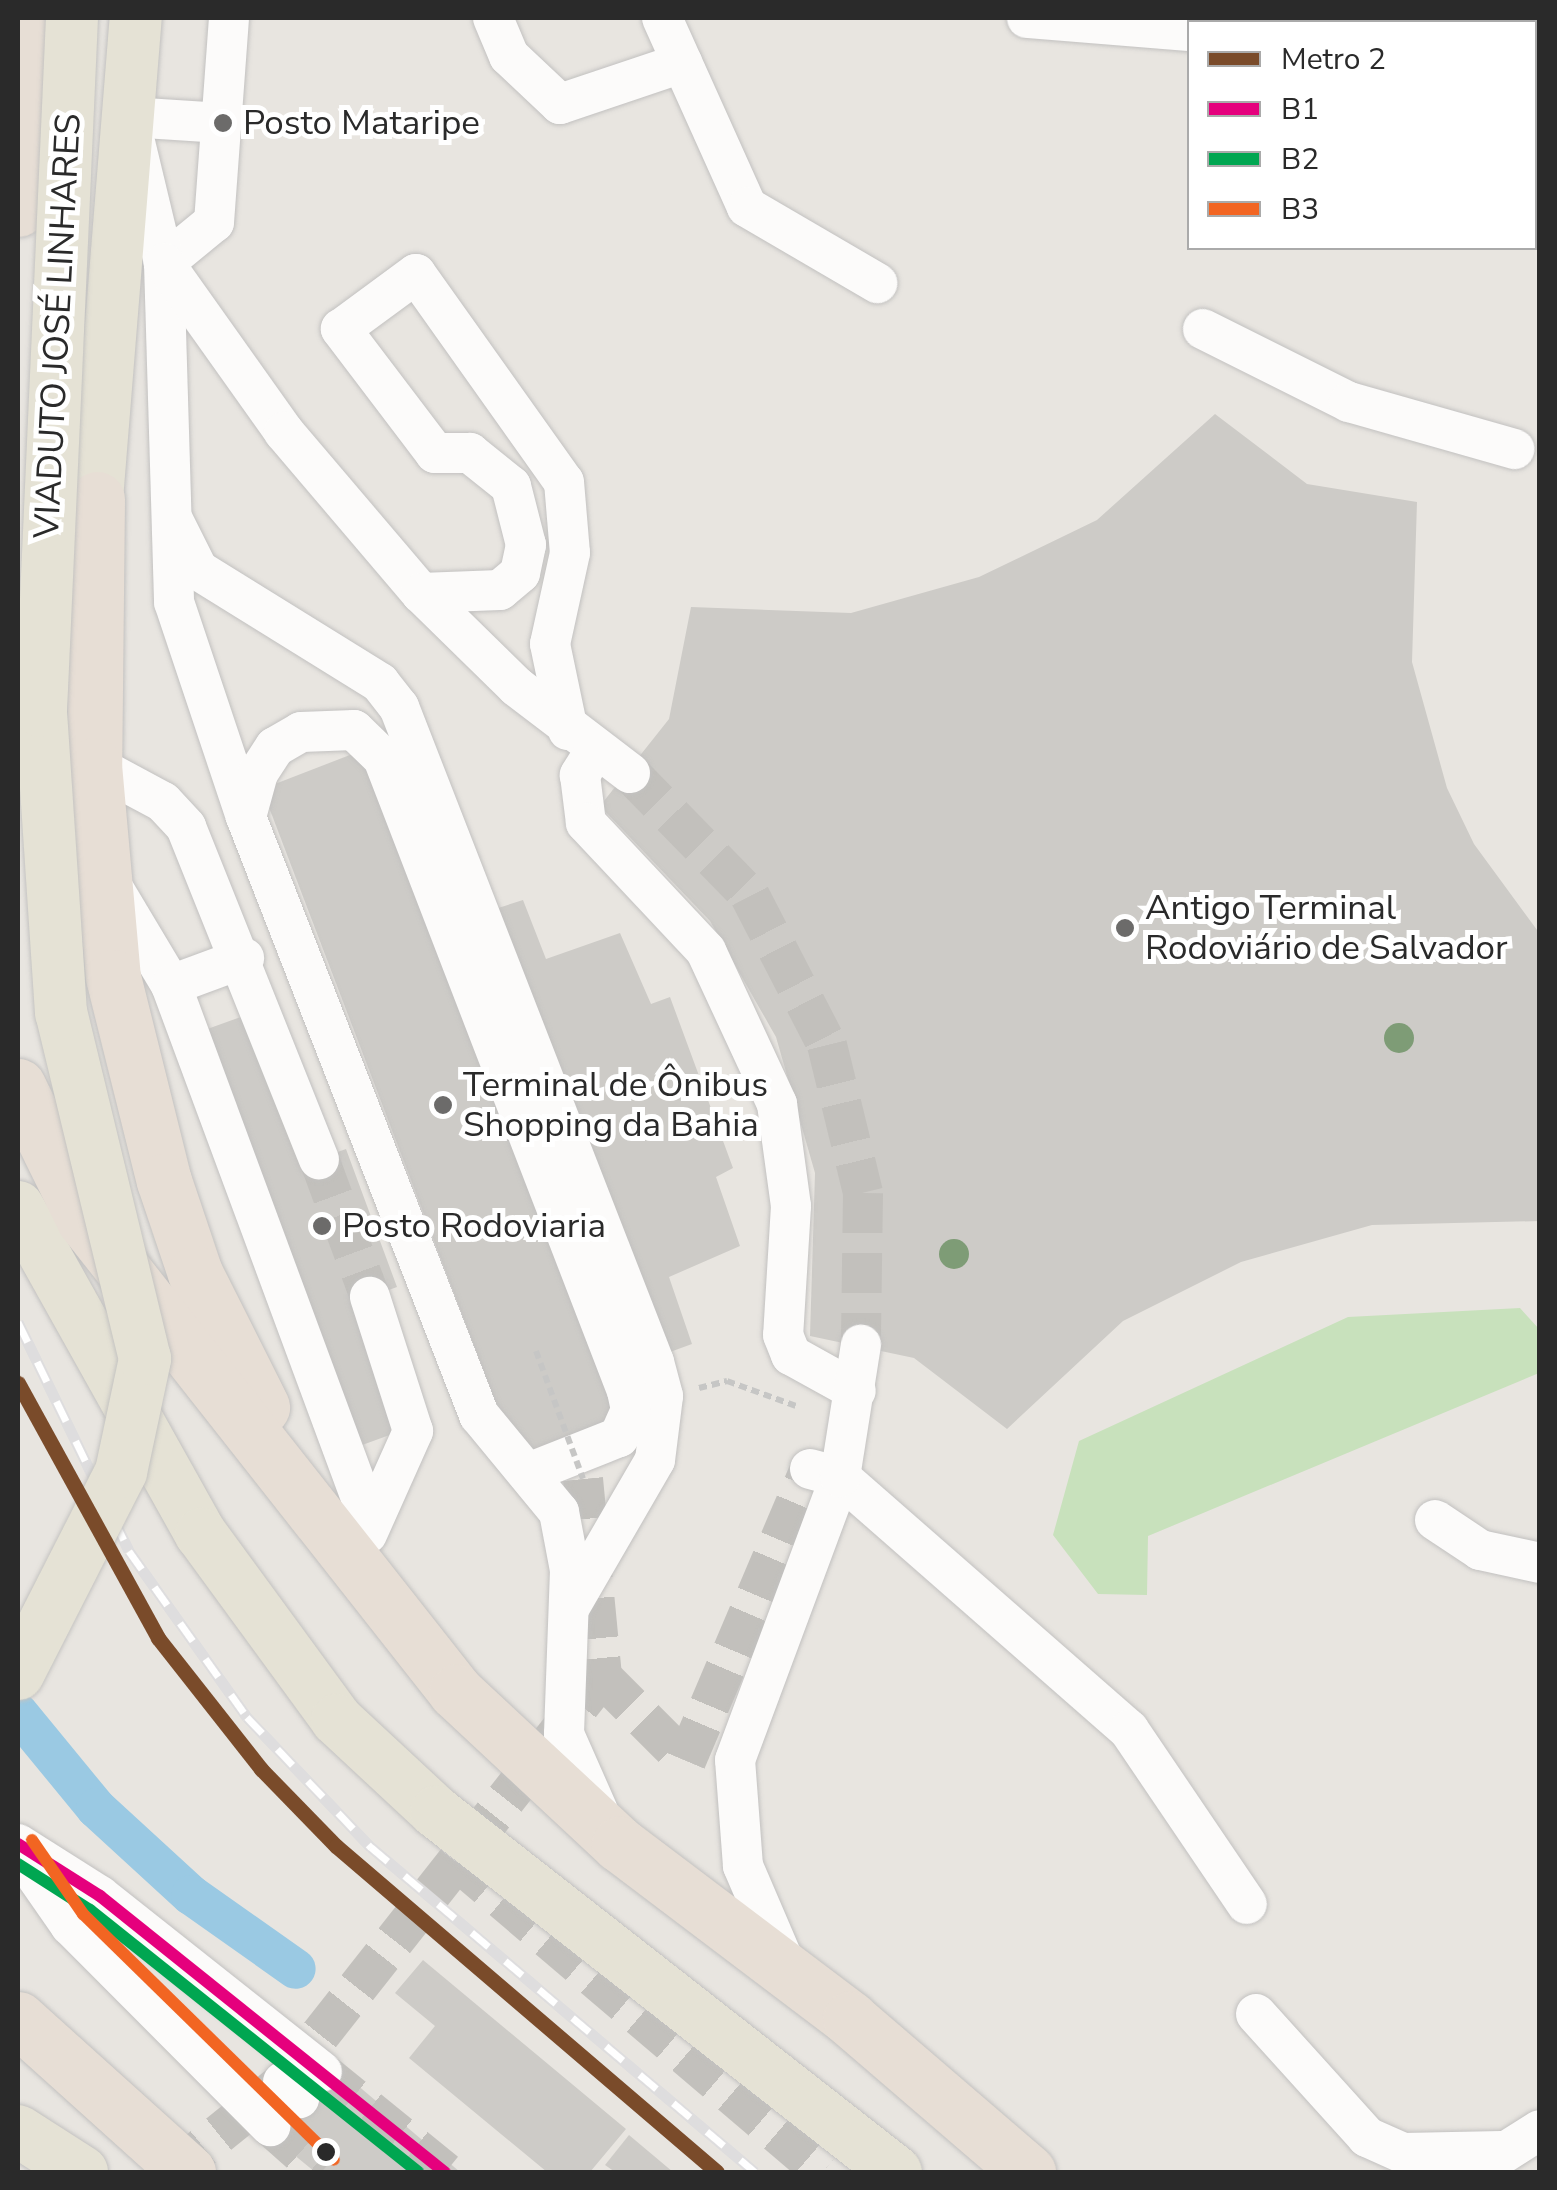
<!DOCTYPE html>
<html>
<head>
<meta charset="utf-8">
<style>
	body { margin:0 }
	#map { position:relative; width:1557px; height:2190px; overflow:hidden; background:#e8e5e0; font-family:"Nunito Sans",sans-serif }
	div>[style] { position:absolute }
	.green>* { inset:0; background:#c8e1bc }
	.canal>* { height:40px; margin:-20px; padding:0 20px; transform-origin:20px; border-radius:20px; background:#9ac9e3 }
	.building>* { inset:0; background:#cdcbc7 }
	.minor-tunnel>* { height:40px; margin-top:-20px; transform-origin:0; background:repeating-linear-gradient(90deg,#c2c0bc 0 40px,transparent 0 60px) }
	.path>* { height:6px; margin-top:-3px; transform-origin:0; background:repeating-linear-gradient(90deg,#c6c6c5 0 8px,transparent 0 13px) }
	.roads { filter:drop-shadow(0 0 2px #c2c1c0) drop-shadow(0 0 2px #c2c1c0) }
	.minor>* { height:40px; margin:-20px; padding:0 20px; transform-origin:20px; border-radius:20px; background:#fcfbfa }
	.major>* { height:52px; margin:-26px; padding:0 26px; transform-origin:26px; border-radius:26px; background:#e5e2d5 }
	.highway>* { height:55px; margin:-27.5px; padding:0 27.5px; transform-origin:27.5px; border-radius:27.5px; background:#e7ded5 }
	.rail>* { height:11px; margin-top:-5.5px; transform-origin:0; background:repeating-linear-gradient(90deg,#fff 0 22px,#deddde 0 44px); box-sizing:border-box; border-block:2px solid #deddde }
	.path-bridge>* { height:6px; margin-top:-3px; transform-origin:0; background:repeating-linear-gradient(90deg,#c6c6c5 0 8px,transparent 0 13px) }
	.bridges { filter:drop-shadow(0 0 2px #c4c3c1) drop-shadow(0 0 2px #c4c3c1) }
	.major-bridge>* { height:52px; margin:-26px; padding:0 26px; transform-origin:26px; border-radius:26px; background:#e5e2d5 }
	.bus-1>* { height:12px; margin:-6px; padding:0 6px; transform-origin:6px; border-radius:6px; background:#e5007d }
	.bus-2>* { height:12px; margin:-6px; padding:0 6px; transform-origin:6px; border-radius:6px; background:#00a651 }
	.bus-3>* { height:12px; margin:-6px; padding:0 6px; transform-origin:6px; border-radius:6px; background:#f26522 }
	.metro-1>* { height:15px; margin:-7.5px; padding:0 7.5px; transform-origin:7.5px; border-radius:7.5px; background:#7a4b2a }
	.trees>* { width:30px; height:30px; margin:-15px; border-radius:50%; background:#7e9c76 }
	.dots>* { width:28px; height:28px; translate:-50% -50%; box-sizing:border-box; border:5px solid #fff; border-radius:50% }
	span { translate:-50% -50%; white-space:nowrap; text-align:center; line-height:1.15; -webkit-text-stroke:10px #fff; paint-order:stroke }
	.poi-label { font-size:35px; color:#2a2a2a }
	.left { translate:0 -50%; text-align:left }
	.street-label { font-size:35px; color:#2a2a2a }
	.frame { position:absolute; inset:0; border:20px solid #2a2a2a; pointer-events:none }
	.legend { position:absolute; left:1187px; top:20px; width:350px; height:230px; box-sizing:border-box; background:#fff; border:2px solid #aaa; margin:0; padding:12px 18px; list-style:none; font-size:30px; color:#2a2a2a }
	.legend li { display:flex; align-items:center; gap:20px; height:50px }
	.legend b { width:50px; border:2px solid #aaa }
</style>
</head>
<body>
<div id="map">
	<div class="green">
		<i style="clip-path:polygon(1520px 1308px,1539px 1329px,1539px 1373px,1148px 1536px,1147px 1595px,1098px 1594px,1053px 1535px,1079px 1441px,1348px 1317px)"></i>
	</div>
	<div class="canal">
		<i style="left:18px;top:1713px;width:123px;rotate:50.6deg"></i>
		<i style="left:96px;top:1808px;width:129px;rotate:42.5deg"></i>
		<i style="left:191px;top:1895px;width:128px;rotate:35.2deg"></i>
	</div>
	<div class="building">
		<i style="clip-path:polygon(1215px 414px,1307px 484px,1417px 502px,1412px 662px,1447px 788px,1474px 844px,1540px 934px,1540px 1221px,1372px 1225px,1241px 1262px,1123px 1321px,1007px 1429px,914px 1358px,810px 1336px,815px 1173px,776px 1037px,710px 921px,600px 806px,669px 719px,691px 607px,851px 613px,979px 577px,1097px 520px)"></i>
		<i style="clip-path:polygon(368px 748px,624px 1421px,518px 1461px,262px 789px)"></i>
		<i style="clip-path:polygon(523px 900px,546px 959px,620px 933px,651px 1004px,670px 997px,733px 1168px,716px 1177px,740px 1246px,669px 1277px,692px 1344px,659px 1356px,489px 911px)"></i>
		<i style="clip-path:polygon(249px 1014px,304px 1164px,346px 1149px,397px 1287px,358px 1301px,406px 1429px,354px 1448px,199px 1032px)"></i>
		<i style="clip-path:polygon(423px 1960px,626px 2129px,590px 2172px,547px 2172px,409px 2058px,435px 2026px,395px 1993px)"></i>
		<i style="clip-path:polygon(330px 2062px,460px 2172px,315px 2172px,265px 2131px)"></i>
		<i style="clip-path:polygon(629px 2135px,673px 2172px,615px 2172px,605px 2165px)"></i>
	</div>
	<div class="minor-tunnel">
		<i style="left:630px;top:773px;width:172px;rotate:45.7deg"></i>
		<i style="left:750px;top:896px;width:168px;rotate:62.7deg"></i>
		<i style="left:827px;top:1045px;width:152px;rotate:76.3deg"></i>
		<i style="left:863px;top:1193px;width:152px;rotate:90.8deg"></i>
		<i style="left:319px;top:1159px;width:147px;rotate:69.7deg"></i>
		<i style="left:583px;top:1479px;width:199px;rotate:84.5deg"></i>
		<i style="left:457px;top:1861px;width:480px;rotate:40.4deg"></i>
		<i style="left:322px;top:2072px;width:159px;rotate:39.1deg"></i>
		<i style="left:270px;top:2126px;width:69px;rotate:41.5deg"></i>
		<i style="left:172px;top:2172px;width:143px;rotate:-39deg"></i>
		<i style="left:283px;top:2082px;width:516px;rotate:-51.77deg"></i>
		<i style="left:602px;top:1677px;width:119px;rotate:45deg"></i>
		<i style="left:686px;top:1761px;width:317px;rotate:-67deg"></i>
	</div>
	<div class="path">
		<i style="left:699px;top:1388px;width:29px;rotate:-14deg"></i>
		<i style="left:727px;top:1381px;width:73px;rotate:19.9deg"></i>
	</div>
	<div class="roads">
		<div class="minor">
			<i style="left:229px;top:18px;width:205px;rotate:94.2deg"></i>
			<i style="left:214px;top:222px;width:65px;rotate:140.6deg"></i>
			<i style="left:164px;top:263px;width:339px;rotate:88.3deg"></i>
			<i style="left:174px;top:602px;width:227px;rotate:71.5deg"></i>
			<i style="left:246px;top:817px;width:642px;rotate:68.71deg"></i>
			<i style="left:479px;top:1415px;width:126px;rotate:50.5deg"></i>
			<i style="left:559px;top:1512px;width:59px;rotate:79.3deg"></i>
			<i style="left:570px;top:1570px;width:164px;rotate:92.1deg"></i>
			<i style="left:564px;top:1734px;width:84px;rotate:66.2deg"></i>
			<i style="left:493px;top:18px;width:41px;rotate:67.2deg"></i>
			<i style="left:509px;top:56px;width:70px;rotate:43.3deg"></i>
			<i style="left:560px;top:104px;width:129px;rotate:-18.6deg"></i>
			<i style="left:662px;top:18px;width:207px;rotate:65.8deg"></i>
			<i style="left:747px;top:207px;width:151px;rotate:30.3deg"></i>
			<i style="left:1027px;top:18px;width:164px;rotate:4.6deg"></i>
			<i style="left:1457px;top:18px;width:5px;rotate:53deg"></i>
			<i style="left:1534px;top:95px;width:7px;rotate:27deg"></i>
			<i style="left:222px;top:123px;width:93px;rotate:-176.3deg"></i>
			<i style="left:129px;top:117px;width:150px;rotate:76.5deg"></i>
			<i style="left:164px;top:263px;width:207px;rotate:54.6deg"></i>
			<i style="left:284px;top:432px;width:211px;rotate:49.6deg"></i>
			<i style="left:421px;top:593px;width:134px;rotate:44.4deg"></i>
			<i style="left:517px;top:687px;width:142px;rotate:37.3deg"></i>
			<i style="left:1203px;top:329px;width:163px;rotate:26.6deg"></i>
			<i style="left:1349px;top:402px;width:172px;rotate:15.9deg"></i>
			<i style="left:173px;top:520px;width:56px;rotate:63.4deg"></i>
			<i style="left:198px;top:570px;width:214px;rotate:31.8deg"></i>
			<i style="left:380px;top:683px;width:31px;rotate:52deg"></i>
			<i style="left:399px;top:707px;width:703px;rotate:68.73deg"></i>
			<i style="left:654px;top:1362px;width:35px;rotate:75deg"></i>
			<i style="left:663px;top:1396px;width:64px;rotate:97.1deg"></i>
			<i style="left:655px;top:1460px;width:168px;rotate:120.1deg"></i>
			<i style="left:421px;top:593px;width:79px;rotate:-2.2deg"></i>
			<i style="left:500px;top:590px;width:26px;rotate:-40deg"></i>
			<i style="left:520px;top:573px;width:29px;rotate:-78deg"></i>
			<i style="left:526px;top:545px;width:61px;rotate:-104.3deg"></i>
			<i style="left:511px;top:486px;width:53px;rotate:-141.2deg"></i>
			<i style="left:470px;top:453px;width:35px;rotate:180deg"></i>
			<i style="left:435px;top:453px;width:156px;rotate:-127.2deg"></i>
			<i style="left:341px;top:329px;width:93px;rotate:-36.3deg"></i>
			<i style="left:416px;top:274px;width:255px;rotate:54.6deg"></i>
			<i style="left:564px;top:482px;width:71px;rotate:85.2deg"></i>
			<i style="left:570px;top:553px;width:93px;rotate:102.4deg"></i>
			<i style="left:550px;top:644px;width:88px;rotate:78.2deg"></i>
			<i style="left:596px;top:749px;width:31px;rotate:122deg"></i>
			<i style="left:580px;top:775px;width:48px;rotate:82.9deg"></i>
			<i style="left:586px;top:823px;width:175px;rotate:46.8deg"></i>
			<i style="left:706px;top:951px;width:169px;rotate:65.1deg"></i>
			<i style="left:777px;top:1104px;width:103px;rotate:82.2deg"></i>
			<i style="left:791px;top:1206px;width:129px;rotate:93.5deg"></i>
			<i style="left:783px;top:1335px;width:22px;rotate:68deg"></i>
			<i style="left:791px;top:1355px;width:74px;rotate:29deg"></i>
			<i style="left:94px;top:765px;width:78px;rotate:28.2deg"></i>
			<i style="left:163px;top:802px;width:34px;rotate:47deg"></i>
			<i style="left:186px;top:827px;width:358px;rotate:68.2deg"></i>
			<i style="left:246px;top:817px;width:46px;rotate:-74.7deg"></i>
			<i style="left:258px;top:773px;width:31px;rotate:-57deg"></i>
			<i style="left:275px;top:747px;width:30px;rotate:-30deg"></i>
			<i style="left:301px;top:732px;width:53px;rotate:-2.2deg"></i>
			<i style="left:354px;top:730px;width:40px;rotate:44deg"></i>
			<i style="left:383px;top:758px;width:678px;rotate:68.92deg"></i>
			<i style="left:627px;top:1391px;width:19px;rotate:78deg"></i>
			<i style="left:631px;top:1410px;width:30px;rotate:114deg"></i>
			<i style="left:619px;top:1437px;width:98px;rotate:158.4deg"></i>
			<i style="left:107px;top:878px;width:125px;rotate:59.1deg"></i>
			<i style="left:171px;top:985px;width:567px;rotate:69.68deg"></i>
			<i style="left:171px;top:985px;width:78px;rotate:-20.3deg"></i>
			<i style="left:810px;top:1469px;width:31px;rotate:15deg"></i>
			<i style="left:840px;top:1477px;width:384px;rotate:41.2deg"></i>
			<i style="left:1129px;top:1730px;width:210px;rotate:55.9deg"></i>
			<i style="left:1435px;top:1520px;width:54px;rotate:33.7deg"></i>
			<i style="left:1480px;top:1550px;width:61px;rotate:12.2deg"></i>
			<i style="left:367px;top:1534px;width:113px;rotate:-65.9deg"></i>
			<i style="left:413px;top:1431px;width:141px;rotate:-107.8deg"></i>
			<i style="left:18px;top:1844px;width:97px;rotate:32.4deg"></i>
			<i style="left:100px;top:1896px;width:283px;rotate:38.4deg"></i>
			<i style="left:20px;top:1853px;width:88px;rotate:55.2deg"></i>
			<i style="left:70px;top:1925px;width:284px;rotate:45.1deg"></i>
			<i style="left:785px;top:1964px;width:107px;rotate:-113.2deg"></i>
			<i style="left:743px;top:1866px;width:106px;rotate:-94.3deg"></i>
			<i style="left:735px;top:1760px;width:302px;rotate:-69.6deg"></i>
			<i style="left:840px;top:1477px;width:134px;rotate:-81deg"></i>
			<i style="left:1256px;top:2014px;width:166px;rotate:47.9deg"></i>
			<i style="left:1367px;top:2137px;width:39px;rotate:24deg"></i>
			<i style="left:1403px;top:2153px;width:99px;rotate:-1.2deg"></i>
			<i style="left:283px;top:2082px;width:23px;rotate:45deg"></i>
			<i style="left:1483px;top:2166px;width:67px;rotate:-32.3deg"></i>
		</div>
		<div class="major">
			<i style="left:97px;top:499px;width:483px;rotate:-85.4deg"></i>
			<i style="left:18px;top:1207px;width:375px;rotate:60.8deg"></i>
			<i style="left:201px;top:1534px;width:230px;rotate:53.8deg"></i>
			<i style="left:337px;top:1720px;width:135px;rotate:42.9deg"></i>
			<i style="left:436px;top:1812px;width:584px;rotate:38.05deg"></i>
			<i style="left:18px;top:2131px;width:76px;rotate:32.6deg"></i>
		</div>
		<div class="highway">
			<i style="left:18px;top:209px;width:192px;rotate:-85.5deg"></i>
			<i style="left:97px;top:499px;width:266px;rotate:90.6deg"></i>
			<i style="left:94px;top:765px;width:213px;rotate:84.9deg"></i>
			<i style="left:113px;top:977px;width:210px;rotate:76deg"></i>
			<i style="left:164px;top:1181px;width:97px;rotate:71.4deg"></i>
			<i style="left:195px;top:1273px;width:150px;rotate:63.4deg"></i>
			<i style="left:18px;top:1086px;width:149px;rotate:63.8deg"></i>
			<i style="left:84px;top:1220px;width:601px;rotate:51.76deg"></i>
			<i style="left:456px;top:1692px;width:223px;rotate:43deg"></i>
			<i style="left:619px;top:1844px;width:290px;rotate:37.1deg"></i>
			<i style="left:850px;top:2019px;width:235px;rotate:40.7deg"></i>
			<i style="left:18px;top:2019px;width:229px;rotate:42deg"></i>
		</div>
	</div>
	<div class="rail">
		<i style="left:18px;top:1322px;width:254px;rotate:64.1deg"></i>
		<i style="left:129px;top:1551px;width:204px;rotate:54.6deg"></i>
		<i style="left:247px;top:1717px;width:180px;rotate:46.4deg"></i>
		<i style="left:371px;top:1847px;width:503px;rotate:40.24deg"></i>
	</div>
	<div class="path-bridge">
		<i style="left:536px;top:1351px;width:136px;rotate:69.8deg"></i>
	</div>
	<div class="bridges">
		<div class="major-bridge">
			<i style="left:18px;top:1674px;width:227px;rotate:-63deg"></i>
			<i style="left:121px;top:1472px;width:116px;rotate:-78deg"></i>
			<i style="left:145px;top:1359px;width:356px;rotate:-103.6deg"></i>
			<i style="left:61px;top:1013px;width:303px;rotate:-93.8deg"></i>
			<i style="left:41px;top:711px;width:694px;rotate:-87.44deg"></i>
		</div>
	</div>
	<div class="bus-1">
		<i style="left:18px;top:1844px;width:97px;rotate:32.4deg"></i>
		<i style="left:100px;top:1896px;width:442px;rotate:38.7deg"></i>
	</div>
	<div class="bus-2">
		<i style="left:18px;top:1864px;width:85px;rotate:32.6deg"></i>
		<i style="left:90px;top:1910px;width:420px;rotate:38.6deg"></i>
	</div>
	<div class="bus-3">
		<i style="left:32px;top:1840px;width:90px;rotate:55.4deg"></i>
		<i style="left:83px;top:1914px;width:351px;rotate:44.4deg"></i>
	</div>
	<div class="metro-1">
		<i style="left:18px;top:1383px;width:291px;rotate:61.2deg"></i>
		<i style="left:158px;top:1638px;width:167px;rotate:51.8deg"></i>
		<i style="left:261px;top:1769px;width:107px;rotate:45.8deg"></i>
		<i style="left:336px;top:1846px;width:501px;rotate:40.55deg"></i>
	</div>
	<div class="trees">
		<i style="left:1399px;top:1038px"></i>
		<i style="left:954px;top:1254px"></i>
	</div>
	<div class="dots">
		<i style="left:223px;top:123px;background:#6c6b6a"></i>
		<i style="left:1125px;top:928px;background:#6c6b6a"></i>
		<i style="left:443px;top:1105px;background:#6c6b6a"></i>
		<i style="left:322px;top:1226px;background:#6c6b6a"></i>
		<i style="left:326px;top:2152px;background:#2a2a2a"></i>
	</div>
	<div class="poi-label">
		<span class="left" style="left:243px;top:123px">Posto Mataripe</span>
		<span class="left" style="left:1145px;top:928px">Antigo Terminal<br>Rodoviário de Salvador</span>
		<span class="left" style="left:463px;top:1105px">Terminal de Ônibus<br>Shopping da Bahia</span>
		<span class="left" style="left:342px;top:1226px">Posto Rodoviaria</span>
	</div>
	<div class="street-label">
		<span style="left:58px;top:326px;rotate:-87deg">VIADUTO JOSÉ LINHARES</span>
	</div>
	<div class="frame"></div>
	<ul class="legend">
	<li><b style="height:12px;background:#7a4b2a"></b>Metro 2</li>
	<li><b style="height:12px;background:#e5007d"></b>B1</li>
	<li><b style="height:12px;background:#00a651"></b>B2</li>
	<li><b style="height:12px;background:#f26522"></b>B3</li>
	</ul>
</div>
</body>
</html>
